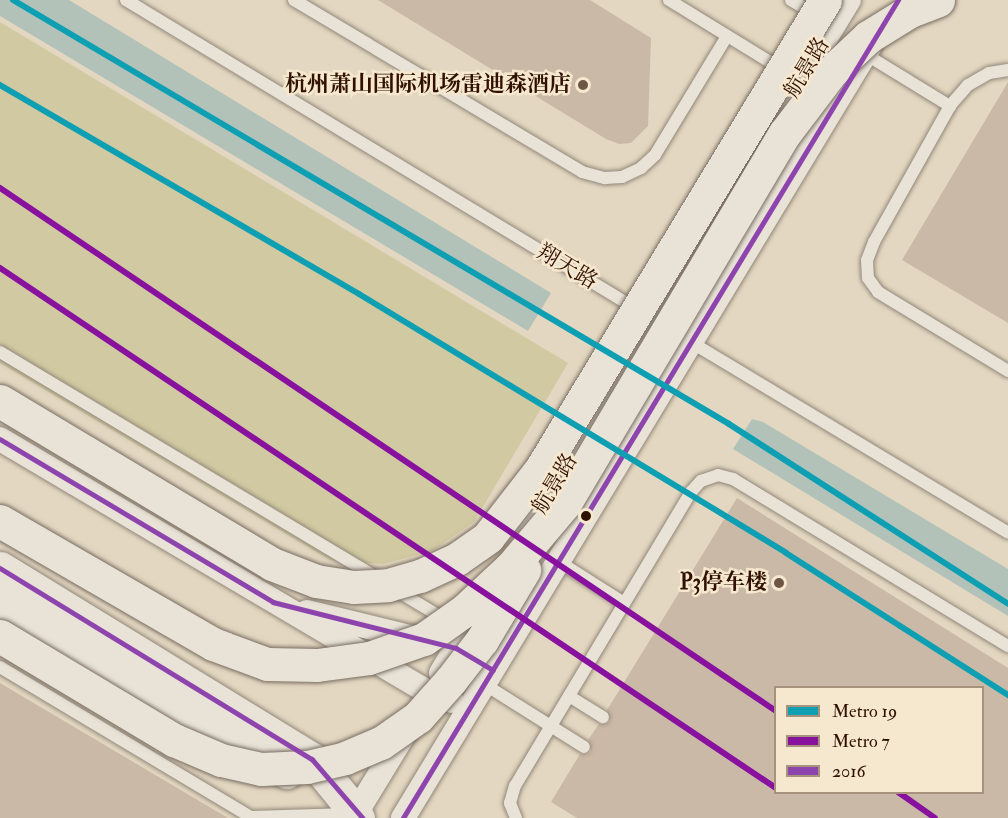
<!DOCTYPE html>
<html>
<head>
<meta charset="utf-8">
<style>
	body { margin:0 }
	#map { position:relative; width:1008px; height:818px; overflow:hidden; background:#e3d7c1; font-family:"IM FELL Double Pica","Noto Serif SC",serif }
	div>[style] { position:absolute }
	.green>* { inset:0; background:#d1c9a1 }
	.water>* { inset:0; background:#b3c2b9 }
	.building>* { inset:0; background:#cbb9a7 }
	.roads { filter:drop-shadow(0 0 2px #928779) drop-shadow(0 0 2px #928779) }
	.service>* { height:12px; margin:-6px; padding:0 6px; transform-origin:6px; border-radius:6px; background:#e8e2d7 }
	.minor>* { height:24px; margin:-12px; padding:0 12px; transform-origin:12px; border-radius:12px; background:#e8e2d7 }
	.secondary>* { height:33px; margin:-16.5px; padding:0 16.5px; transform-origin:16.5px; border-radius:16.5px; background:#e8e2d7 }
	.bridges { filter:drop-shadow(0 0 2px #786c60) drop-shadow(0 0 2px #786c60) }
	.secondary-bridge>* { height:33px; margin:-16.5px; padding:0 16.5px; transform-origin:16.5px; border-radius:16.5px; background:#e8e2d7 }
	.bus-1>* { height:4.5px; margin:-2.25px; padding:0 2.25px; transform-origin:2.25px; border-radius:2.25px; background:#8e44ad }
	.metro-1>* { height:6px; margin:-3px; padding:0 3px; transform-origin:3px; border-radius:3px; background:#0e9fb2 }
	.metro-2>* { height:6px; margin:-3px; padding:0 3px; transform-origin:3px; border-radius:3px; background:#88129e }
	.dots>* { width:16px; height:16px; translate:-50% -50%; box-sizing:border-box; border:3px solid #f6e8ce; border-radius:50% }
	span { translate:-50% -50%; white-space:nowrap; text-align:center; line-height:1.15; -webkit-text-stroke:5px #f6e8ce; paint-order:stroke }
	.street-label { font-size:22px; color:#301000 }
	.poi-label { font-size:22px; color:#301000; font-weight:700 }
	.right { translate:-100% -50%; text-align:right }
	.legend { position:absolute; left:774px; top:686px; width:210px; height:108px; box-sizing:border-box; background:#f6e8ce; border:2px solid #a7927c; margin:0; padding:8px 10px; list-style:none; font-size:18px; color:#301000 }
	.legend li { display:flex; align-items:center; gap:12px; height:30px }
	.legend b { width:30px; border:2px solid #a7927c }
</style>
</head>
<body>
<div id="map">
	<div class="green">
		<i style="clip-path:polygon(0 22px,568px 363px,474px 522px,432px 551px,383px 564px,330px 560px,0 363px)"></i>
	</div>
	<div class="water">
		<i style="clip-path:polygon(0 0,69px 0,551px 293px,528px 331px,0 16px)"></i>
		<i style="clip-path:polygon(752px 419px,763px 422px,1008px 569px,1008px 616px,733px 449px)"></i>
	</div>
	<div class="building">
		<i style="clip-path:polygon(378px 0,590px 0,651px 38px,648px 126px,631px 143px,619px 144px,606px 139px)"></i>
		<i style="clip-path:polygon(1008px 82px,1008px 323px,902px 260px)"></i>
		<i style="clip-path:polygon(evenodd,737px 498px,1008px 668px,1008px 818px,577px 818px,551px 802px,580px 754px,587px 754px,591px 751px,588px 740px,599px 724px,606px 724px,610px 721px,607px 710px,737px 498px,776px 687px,982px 687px,982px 792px,776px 792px,776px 687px)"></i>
		<i style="clip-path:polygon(0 683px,228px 818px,0 818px)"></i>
	</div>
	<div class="roads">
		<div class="service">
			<i style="left:126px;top:0;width:595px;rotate:31.18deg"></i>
			<i style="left:294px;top:0;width:335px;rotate:30.8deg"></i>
			<i style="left:582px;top:172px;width:24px;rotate:15deg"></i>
			<i style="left:605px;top:178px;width:17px;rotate:-3deg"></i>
			<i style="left:622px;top:177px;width:21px;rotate:-25deg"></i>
			<i style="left:641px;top:168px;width:19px;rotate:-43deg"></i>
			<i style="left:655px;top:155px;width:139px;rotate:-58.8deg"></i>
			<i style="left:669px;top:0;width:134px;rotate:31.6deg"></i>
			<i style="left:791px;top:0;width:27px;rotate:31deg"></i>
			<i style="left:865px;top:54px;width:100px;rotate:31.5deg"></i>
			<i style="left:1008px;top:70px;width:19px;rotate:171deg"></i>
			<i style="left:989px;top:73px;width:24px;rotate:150deg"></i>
			<i style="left:968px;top:85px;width:28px;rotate:131deg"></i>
			<i style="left:950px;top:106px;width:156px;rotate:119.2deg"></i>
			<i style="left:874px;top:242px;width:19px;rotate:111deg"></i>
			<i style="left:867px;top:260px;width:18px;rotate:87deg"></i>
			<i style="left:868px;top:278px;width:17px;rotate:54deg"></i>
			<i style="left:878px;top:292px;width:152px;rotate:31.3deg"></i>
			<i style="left:689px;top:341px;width:372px;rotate:31deg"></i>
			<i style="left:0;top:352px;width:440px;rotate:30.9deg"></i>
			<i style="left:558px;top:561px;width:78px;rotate:32.5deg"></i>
			<i style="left:394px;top:589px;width:61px;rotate:30.8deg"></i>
			<i style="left:0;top:667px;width:292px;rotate:30.9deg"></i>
			<i style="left:251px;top:817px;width:99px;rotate:-1.7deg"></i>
			<i style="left:484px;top:684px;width:118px;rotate:32.2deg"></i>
			<i style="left:569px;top:696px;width:40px;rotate:32deg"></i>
			<i style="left:516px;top:818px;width:16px;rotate:-112deg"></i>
			<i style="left:510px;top:803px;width:18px;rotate:-74deg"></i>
			<i style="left:515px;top:786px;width:343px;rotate:-59.1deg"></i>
			<i style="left:691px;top:492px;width:15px;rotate:-48deg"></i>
			<i style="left:701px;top:481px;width:18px;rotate:-19deg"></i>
			<i style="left:718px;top:475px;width:16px;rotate:15deg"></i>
			<i style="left:733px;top:479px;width:322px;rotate:31.3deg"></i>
		</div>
		<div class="minor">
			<i style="left:766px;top:136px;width:159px;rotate:-58.6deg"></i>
			<i style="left:0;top:439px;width:499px;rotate:30.6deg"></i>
			<i style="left:429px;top:693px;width:24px;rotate:19deg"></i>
			<i style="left:526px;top:531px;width:295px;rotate:-58.7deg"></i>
			<i style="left:307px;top:612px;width:118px;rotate:13.7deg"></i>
			<i style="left:441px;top:673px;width:82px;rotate:-59.4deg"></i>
			<i style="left:363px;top:818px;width:9px;rotate:-144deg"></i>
			<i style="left:356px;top:813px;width:96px;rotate:-58.6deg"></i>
			<i style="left:403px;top:818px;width:902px;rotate:-58.83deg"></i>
		</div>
		<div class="secondary">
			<i style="left:0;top:568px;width:366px;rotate:31.5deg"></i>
			<i style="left:312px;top:759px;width:70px;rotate:50.8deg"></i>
			<i style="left:0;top:601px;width:334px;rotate:30.8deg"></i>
		</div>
	</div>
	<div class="bridges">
		<div class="secondary-bridge">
			<i style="left:0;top:401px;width:317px;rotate:30.9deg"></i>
			<i style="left:272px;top:564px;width:47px;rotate:21.1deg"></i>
			<i style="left:316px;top:581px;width:38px;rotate:9deg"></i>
			<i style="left:354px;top:587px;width:34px;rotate:-3deg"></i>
			<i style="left:388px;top:585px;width:33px;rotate:-16deg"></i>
			<i style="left:420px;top:576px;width:41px;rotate:-24.7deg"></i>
			<i style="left:457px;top:559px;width:38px;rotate:-35deg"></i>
			<i style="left:488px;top:537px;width:86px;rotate:-52.1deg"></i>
			<i style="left:541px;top:469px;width:548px;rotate:-58.8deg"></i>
			<i style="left:0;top:521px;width:246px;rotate:30deg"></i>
			<i style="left:213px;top:644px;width:58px;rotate:20.3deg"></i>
			<i style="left:267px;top:664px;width:50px;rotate:1.1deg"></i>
			<i style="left:317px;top:665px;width:52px;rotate:-7.7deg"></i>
			<i style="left:369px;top:658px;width:58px;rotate:-19.1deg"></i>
			<i style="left:424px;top:639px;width:50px;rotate:-35.3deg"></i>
			<i style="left:465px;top:610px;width:64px;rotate:-43.1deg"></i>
			<i style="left:512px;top:566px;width:82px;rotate:-49.9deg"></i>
			<i style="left:565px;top:503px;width:430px;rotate:-59.3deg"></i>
			<i style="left:785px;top:133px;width:78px;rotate:-52.8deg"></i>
			<i style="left:832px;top:71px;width:50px;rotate:-43.4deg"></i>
			<i style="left:868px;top:37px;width:49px;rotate:-31.8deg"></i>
			<i style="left:910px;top:11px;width:30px;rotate:-21deg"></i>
			<i style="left:0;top:636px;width:203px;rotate:30.9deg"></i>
			<i style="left:174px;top:740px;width:51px;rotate:23.1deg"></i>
			<i style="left:221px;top:760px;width:41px;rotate:12.7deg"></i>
			<i style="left:261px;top:769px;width:46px;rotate:-2.5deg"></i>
			<i style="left:307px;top:767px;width:39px;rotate:-13deg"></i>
			<i style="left:345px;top:758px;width:39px;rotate:-23deg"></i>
			<i style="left:381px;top:743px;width:45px;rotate:-35.1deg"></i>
			<i style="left:418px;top:717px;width:50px;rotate:-48.3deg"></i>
			<i style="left:451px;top:680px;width:51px;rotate:-52.2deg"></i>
			<i style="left:482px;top:640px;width:82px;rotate:-59deg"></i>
		</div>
	</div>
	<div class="bus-1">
		<i style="left:0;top:439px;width:318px;rotate:30.8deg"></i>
		<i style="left:273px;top:602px;width:189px;rotate:14.1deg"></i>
		<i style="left:456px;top:648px;width:43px;rotate:30.7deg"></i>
		<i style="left:0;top:568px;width:366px;rotate:31.5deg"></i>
		<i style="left:312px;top:759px;width:78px;rotate:49.2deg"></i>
		<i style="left:403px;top:818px;width:956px;rotate:-58.82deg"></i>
	</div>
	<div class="metro-1">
		<i style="left:13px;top:0;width:832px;rotate:30.63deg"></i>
		<i style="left:729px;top:424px;width:332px;rotate:32.8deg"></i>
		<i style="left:0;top:85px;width:415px;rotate:30.2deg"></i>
		<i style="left:359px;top:294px;width:499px;rotate:31.2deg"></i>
		<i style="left:786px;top:553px;width:264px;rotate:32.6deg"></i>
	</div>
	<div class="metro-2">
		<i style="left:0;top:188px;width:936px;rotate:33.98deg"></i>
		<i style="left:0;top:268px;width:934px;rotate:33.83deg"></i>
		<i style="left:898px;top:792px;width:45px;rotate:35.1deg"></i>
	</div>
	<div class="dots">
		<i style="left:583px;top:85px;background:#6f5644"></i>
		<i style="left:586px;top:516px;background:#301000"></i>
		<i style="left:779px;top:583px;background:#6f5644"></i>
	</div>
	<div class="street-label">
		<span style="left:807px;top:68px;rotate:-59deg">航景路</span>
		<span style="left:567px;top:267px;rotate:31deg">翔天路</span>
		<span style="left:555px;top:484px;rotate:-59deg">航景路</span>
	</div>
	<div class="poi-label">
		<span class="right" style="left:571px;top:85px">杭州萧山国际机场雷迪森酒店</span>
		<span class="right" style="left:767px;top:583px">P3停车楼</span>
	</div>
	<ul class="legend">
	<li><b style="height:8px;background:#0e9fb2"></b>Metro 19</li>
	<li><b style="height:8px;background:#88129e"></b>Metro 7</li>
	<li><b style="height:8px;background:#8e44ad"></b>2016</li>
	</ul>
</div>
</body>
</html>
